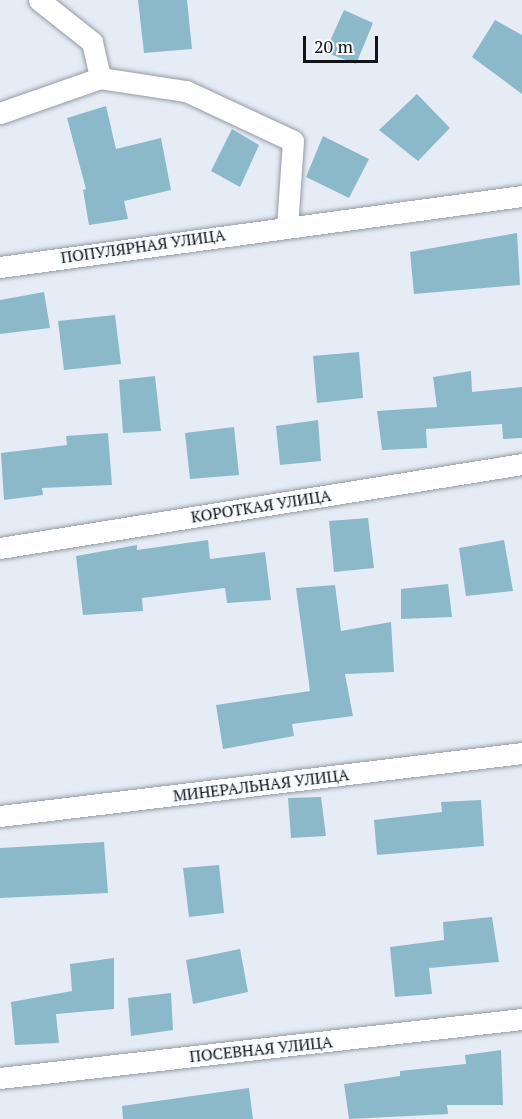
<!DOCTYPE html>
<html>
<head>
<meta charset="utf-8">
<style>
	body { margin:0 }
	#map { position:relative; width:522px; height:1119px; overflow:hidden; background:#e5ecf6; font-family:"PT Serif",serif }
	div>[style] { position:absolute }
	.building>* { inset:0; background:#8cb9c9 }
	.roads { filter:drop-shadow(0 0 2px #949ba4) drop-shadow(0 0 2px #949ba4) }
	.street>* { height:21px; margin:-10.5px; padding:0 10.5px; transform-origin:10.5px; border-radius:10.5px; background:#fff }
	span { translate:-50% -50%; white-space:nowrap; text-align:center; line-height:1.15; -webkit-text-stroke:4.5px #f6f9fd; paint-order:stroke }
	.street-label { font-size:16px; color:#111417 }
	.scale { position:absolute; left:303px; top:36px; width:75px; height:27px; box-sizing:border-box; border:3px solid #111417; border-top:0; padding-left:8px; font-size:18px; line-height:21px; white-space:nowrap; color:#111417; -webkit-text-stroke:4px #f6f9fd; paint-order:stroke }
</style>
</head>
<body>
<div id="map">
	<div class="building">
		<i style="clip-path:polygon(138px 0,187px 0,192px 49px,144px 53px)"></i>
		<i style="clip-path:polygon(344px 10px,373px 23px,356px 64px,325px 52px)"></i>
		<i style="clip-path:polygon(495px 20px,522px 35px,522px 94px,472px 57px)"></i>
		<i style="clip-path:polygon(417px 94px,450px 128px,418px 161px,379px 130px)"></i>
		<i style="clip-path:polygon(106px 106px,116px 149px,161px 138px,171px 190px,124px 201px,128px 219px,89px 225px,83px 190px,86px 189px,67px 118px)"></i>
		<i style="clip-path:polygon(232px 129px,259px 145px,240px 187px,211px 171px)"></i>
		<i style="clip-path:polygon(323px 136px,369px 159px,349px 198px,306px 177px)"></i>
		<i style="clip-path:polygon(517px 233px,520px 285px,414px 294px,410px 252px)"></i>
		<i style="clip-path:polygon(44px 292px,50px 328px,0 334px,0 300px)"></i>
		<i style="clip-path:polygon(115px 315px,121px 364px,64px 370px,58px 321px)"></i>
		<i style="clip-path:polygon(359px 352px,363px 398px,317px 403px,313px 356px)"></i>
		<i style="clip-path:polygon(471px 371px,472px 392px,522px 387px,522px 438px,503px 439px,502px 424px,426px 429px,427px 448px,382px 450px,377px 411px,437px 407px,433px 377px)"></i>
		<i style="clip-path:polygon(155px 376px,161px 431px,123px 433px,119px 380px)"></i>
		<i style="clip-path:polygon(318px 420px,321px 461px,280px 465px,276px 426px)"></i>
		<i style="clip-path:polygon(234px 427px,239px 475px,190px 479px,185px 433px)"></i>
		<i style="clip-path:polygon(108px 433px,112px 485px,42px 488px,43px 495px,4px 500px,1px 453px,67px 445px,66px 436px)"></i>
		<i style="clip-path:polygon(368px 518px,374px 568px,334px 572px,329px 521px)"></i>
		<i style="clip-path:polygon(208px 540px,210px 559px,265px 552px,271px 600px,227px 603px,225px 588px,142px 598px,143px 611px,83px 615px,76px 556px,137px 545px,137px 550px)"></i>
		<i style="clip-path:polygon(504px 540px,513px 591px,466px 596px,459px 548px)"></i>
		<i style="clip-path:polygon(448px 584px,452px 617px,401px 619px,401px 589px)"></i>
		<i style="clip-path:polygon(335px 585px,341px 631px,391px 622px,394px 672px,345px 674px,353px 716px,292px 724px,294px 736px,223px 749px,216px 705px,310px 691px,296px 588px)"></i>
		<i style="clip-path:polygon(321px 797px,326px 836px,291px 838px,288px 798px)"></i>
		<i style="clip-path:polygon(481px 800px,484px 846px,377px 855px,374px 820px,442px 812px,441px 802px)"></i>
		<i style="clip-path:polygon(104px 842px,108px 893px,0 898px,0 848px)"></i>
		<i style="clip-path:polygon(219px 865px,224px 913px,189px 917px,183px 868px)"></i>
		<i style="clip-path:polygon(492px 917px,499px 962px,429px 968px,432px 994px,395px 997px,390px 947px,444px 940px,443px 922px)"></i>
		<i style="clip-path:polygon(240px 949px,248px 992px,193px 1004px,186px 960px)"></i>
		<i style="clip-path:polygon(114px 958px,114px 1009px,56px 1014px,59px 1043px,15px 1045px,11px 1002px,72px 991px,70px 964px)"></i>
		<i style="clip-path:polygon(171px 993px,173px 1030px,131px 1036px,128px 998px)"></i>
		<i style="clip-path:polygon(501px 1050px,503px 1105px,447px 1105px,448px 1114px,349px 1119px,344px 1084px,400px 1076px,400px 1071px,466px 1064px,465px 1055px)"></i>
		<i style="clip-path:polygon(249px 1088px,253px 1119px,123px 1119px,122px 1106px)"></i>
	</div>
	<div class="roads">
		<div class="street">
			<i style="left:39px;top:0;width:68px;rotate:38.4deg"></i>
			<i style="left:92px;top:42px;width:37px;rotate:77deg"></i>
			<i style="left:0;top:113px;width:106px;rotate:-19.3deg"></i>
			<i style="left:100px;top:78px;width:87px;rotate:8.6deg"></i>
			<i style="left:186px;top:91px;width:118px;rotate:25deg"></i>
			<i style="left:293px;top:141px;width:85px;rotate:94deg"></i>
			<i style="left:0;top:267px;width:527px;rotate:-7.75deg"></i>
			<i style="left:0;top:548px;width:529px;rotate:-9.14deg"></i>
			<i style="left:0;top:816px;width:526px;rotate:-6.88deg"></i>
			<i style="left:0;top:1078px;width:525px;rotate:-6.45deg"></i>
		</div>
	</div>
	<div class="street-label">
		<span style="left:143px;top:246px;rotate:-8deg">ПОПУЛЯРНАЯ УЛИЦА</span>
		<span style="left:261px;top:506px;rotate:-9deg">КОРОТКАЯ УЛИЦА</span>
		<span style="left:261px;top:785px;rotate:-7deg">МИНЕРАЛЬНАЯ УЛИЦА</span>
		<span style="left:261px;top:1049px;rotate:-6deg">ПОСЕВНАЯ УЛИЦА</span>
	</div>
	<div class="scale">20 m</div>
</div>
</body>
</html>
